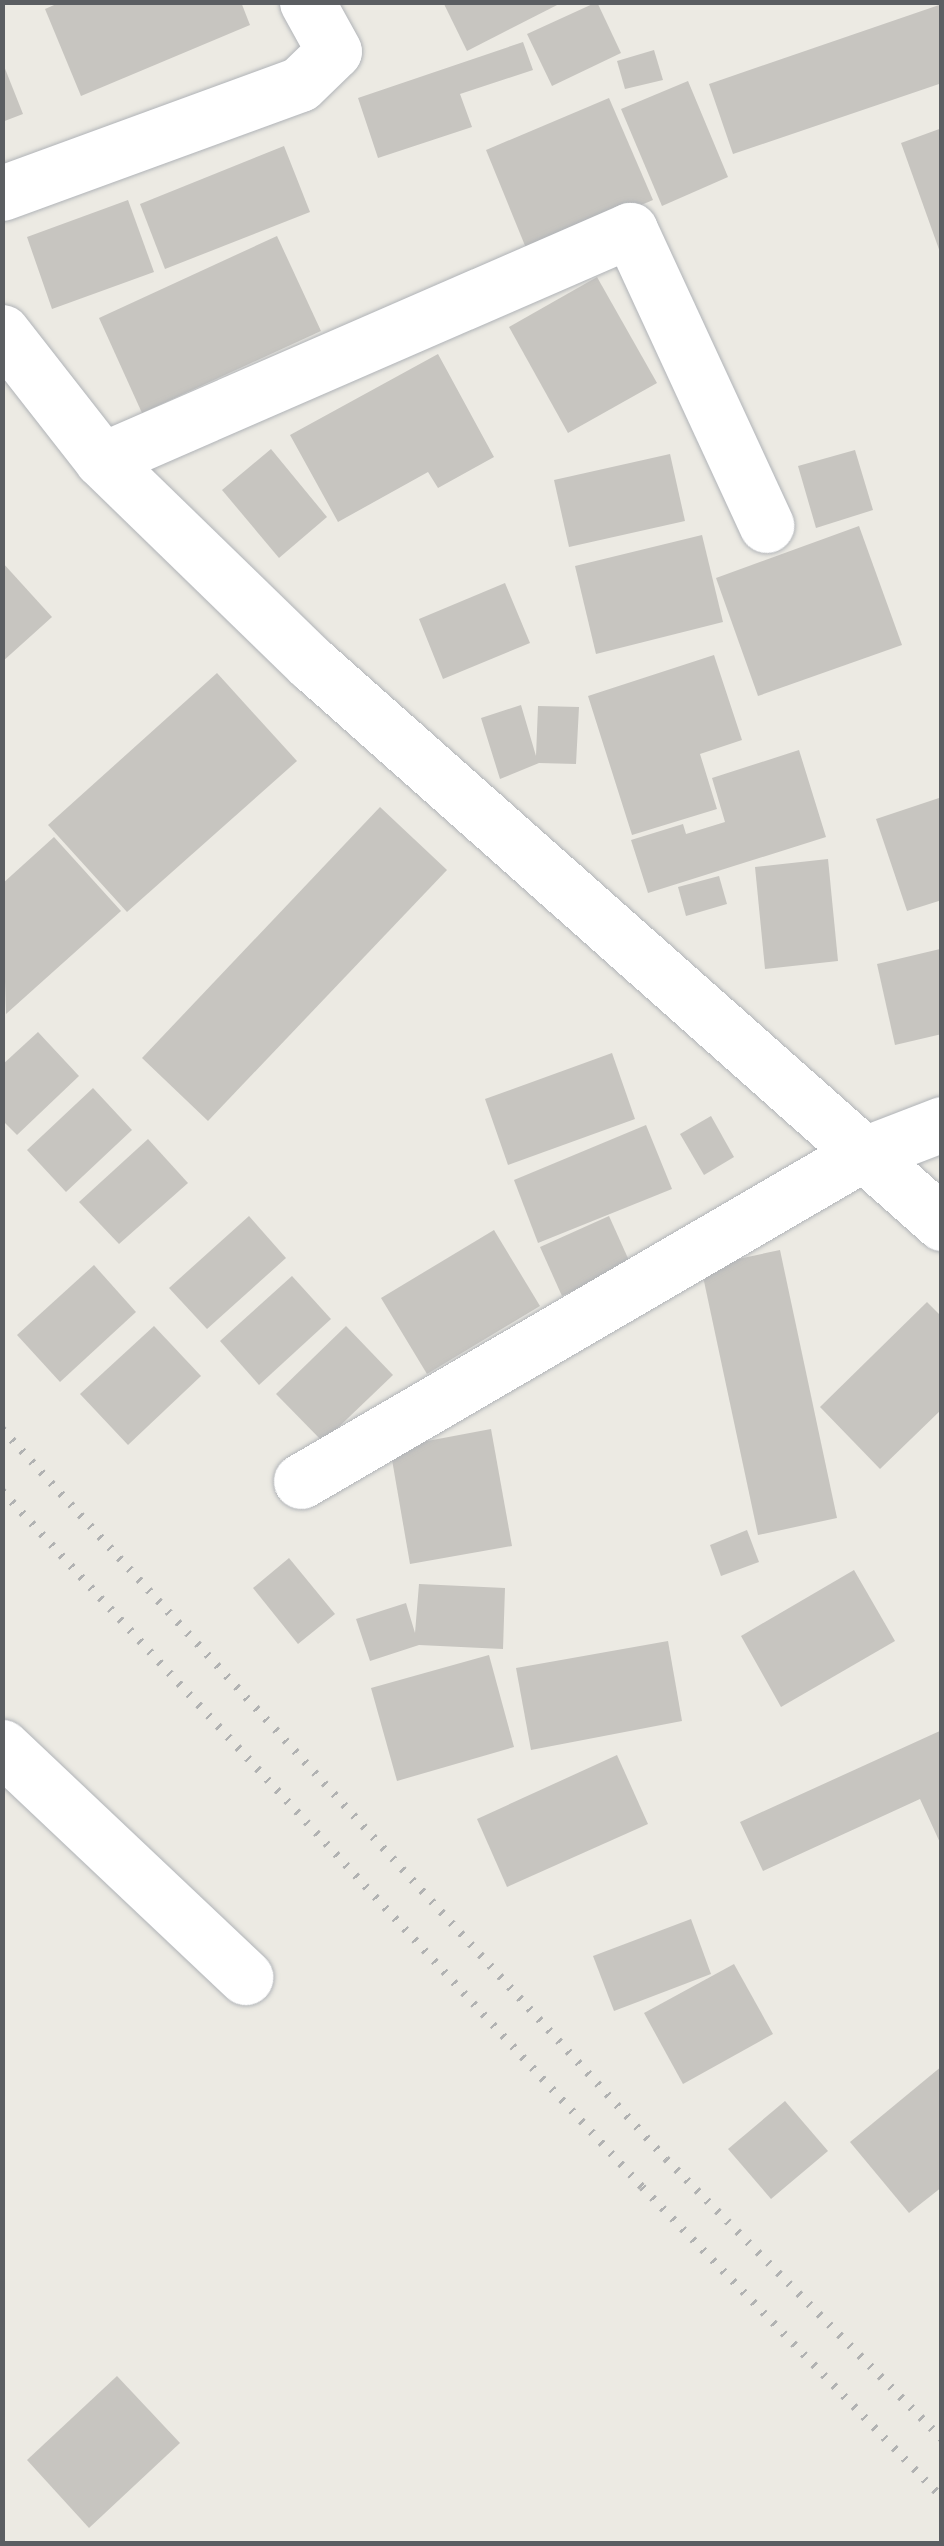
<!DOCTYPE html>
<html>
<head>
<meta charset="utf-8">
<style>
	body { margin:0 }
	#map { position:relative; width:944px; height:2546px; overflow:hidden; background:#eceae3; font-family:"Golos Text",sans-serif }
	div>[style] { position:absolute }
	.building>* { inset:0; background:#c7c5c0 }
	.roads { filter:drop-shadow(0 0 2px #b0b3b7) drop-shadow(0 0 2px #b0b3b7) }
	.minor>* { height:55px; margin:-27.5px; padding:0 27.5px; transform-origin:27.5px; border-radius:27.5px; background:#fff }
	.tertiary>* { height:55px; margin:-27.5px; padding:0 27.5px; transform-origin:27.5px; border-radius:27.5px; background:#fff }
	.rail>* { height:8px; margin-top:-4px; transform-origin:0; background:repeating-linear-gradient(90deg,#b1b2b2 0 2.5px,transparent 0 14.5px) }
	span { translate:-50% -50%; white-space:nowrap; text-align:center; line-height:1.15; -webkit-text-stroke:8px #fff; paint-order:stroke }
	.frame { position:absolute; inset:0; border:5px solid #5b5e62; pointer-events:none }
</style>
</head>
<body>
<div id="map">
	<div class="building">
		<i style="clip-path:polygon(61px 2px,241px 2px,250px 25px,81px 96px,45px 9px)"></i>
		<i style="clip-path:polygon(443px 2px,563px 2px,467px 51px)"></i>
		<i style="clip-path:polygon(597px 2px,621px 53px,552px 86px,527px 34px)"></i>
		<i style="clip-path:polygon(942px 4px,942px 83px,733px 154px,709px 84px)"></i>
		<i style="clip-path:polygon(523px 42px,533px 70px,460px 94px,472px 127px,378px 158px,358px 98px)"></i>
		<i style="clip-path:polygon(654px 50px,663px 80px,625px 89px,617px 61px)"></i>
		<i style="clip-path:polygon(2px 61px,23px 114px,2px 122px)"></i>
		<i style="clip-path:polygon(688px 81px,728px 177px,662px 206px,621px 109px)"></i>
		<i style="clip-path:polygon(609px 98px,653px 200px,528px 253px,486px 150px)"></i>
		<i style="clip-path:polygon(942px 128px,942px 255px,941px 255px,901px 143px)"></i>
		<i style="clip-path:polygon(284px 146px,310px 212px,165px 269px,140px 204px)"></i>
		<i style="clip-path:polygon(128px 200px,154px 272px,52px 309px,27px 237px)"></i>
		<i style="clip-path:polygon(277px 236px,321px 331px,142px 413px,99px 318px)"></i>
		<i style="clip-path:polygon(597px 277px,657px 383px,568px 433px,509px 327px)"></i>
		<i style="clip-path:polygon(438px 354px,494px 457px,438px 488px,428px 472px,338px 522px,290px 435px)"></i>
		<i style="clip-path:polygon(271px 449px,327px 517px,279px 558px,222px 490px)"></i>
		<i style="clip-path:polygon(855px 450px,873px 510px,816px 528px,798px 466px)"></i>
		<i style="clip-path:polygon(670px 454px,685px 521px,569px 547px,554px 480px)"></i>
		<i style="clip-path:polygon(859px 526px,902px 645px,758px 696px,716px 578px)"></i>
		<i style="clip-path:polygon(702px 535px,723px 622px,596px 654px,575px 566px)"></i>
		<i style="clip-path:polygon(2px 562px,52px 617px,2px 662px)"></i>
		<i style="clip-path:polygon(505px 583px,530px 643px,443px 679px,419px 619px)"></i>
		<i style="clip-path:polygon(714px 655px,742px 740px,700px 754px,717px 809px,632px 835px,588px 696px)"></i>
		<i style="clip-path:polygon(217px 673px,297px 761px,127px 912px,48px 825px)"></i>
		<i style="clip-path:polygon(521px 705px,536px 756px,538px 706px,579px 707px,576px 764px,539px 763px,500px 779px,481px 718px)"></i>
		<i style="clip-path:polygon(799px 750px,826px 837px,648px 893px,631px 840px,683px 824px,686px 834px,725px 822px,712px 778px)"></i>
		<i style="clip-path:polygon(942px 797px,942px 900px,907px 911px,876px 819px)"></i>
		<i style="clip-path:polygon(380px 807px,447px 870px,208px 1121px,142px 1058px)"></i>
		<i style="clip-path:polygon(54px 837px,121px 911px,6px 1014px,2px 884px)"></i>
		<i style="clip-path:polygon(828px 859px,838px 961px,765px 969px,755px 867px)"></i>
		<i style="clip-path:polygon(719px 876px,727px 904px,686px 916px,678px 887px)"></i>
		<i style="clip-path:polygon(940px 949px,942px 1034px,895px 1045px,877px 964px)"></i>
		<i style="clip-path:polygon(38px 1032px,79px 1076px,17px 1135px,2px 1120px,2px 1065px)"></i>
		<i style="clip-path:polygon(612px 1053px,635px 1119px,508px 1165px,485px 1099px)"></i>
		<i style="clip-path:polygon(93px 1088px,132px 1130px,66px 1192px,27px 1150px)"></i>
		<i style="clip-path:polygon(711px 1116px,734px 1157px,704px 1175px,680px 1134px)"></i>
		<i style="clip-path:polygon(646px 1125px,672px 1189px,538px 1243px,514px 1180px)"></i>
		<i style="clip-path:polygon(148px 1139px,188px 1183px,119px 1244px,79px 1202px)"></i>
		<i style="clip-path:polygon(249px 1216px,286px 1258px,207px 1329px,169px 1288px)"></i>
		<i style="clip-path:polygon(609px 1216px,631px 1265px,562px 1296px,540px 1247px)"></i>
		<i style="clip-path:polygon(494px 1230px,540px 1306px,427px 1374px,381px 1298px)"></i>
		<i style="clip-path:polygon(780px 1250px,837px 1518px,758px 1535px,701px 1267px)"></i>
		<i style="clip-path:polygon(94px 1265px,136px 1312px,60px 1382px,17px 1335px)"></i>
		<i style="clip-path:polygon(292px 1276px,331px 1319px,259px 1385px,220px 1341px)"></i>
		<i style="clip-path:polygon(927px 1302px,942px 1317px,942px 1409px,880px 1469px,820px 1407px)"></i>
		<i style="clip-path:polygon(154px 1326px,201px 1376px,128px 1445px,80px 1394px)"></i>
		<i style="clip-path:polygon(346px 1326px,393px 1375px,323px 1442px,276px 1394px)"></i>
		<i style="clip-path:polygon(491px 1429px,512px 1546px,410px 1564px,390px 1448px)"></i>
		<i style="clip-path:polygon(747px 1530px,759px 1562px,721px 1576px,710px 1545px)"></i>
		<i style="clip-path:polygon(289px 1558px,335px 1614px,298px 1644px,253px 1588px)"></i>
		<i style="clip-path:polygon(854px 1570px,895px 1641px,781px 1707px,741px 1636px)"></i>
		<i style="clip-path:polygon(419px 1584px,505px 1588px,503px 1649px,419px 1645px,370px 1661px,356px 1619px,406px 1603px,415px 1633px)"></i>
		<i style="clip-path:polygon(668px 1641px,682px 1721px,531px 1750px,516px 1668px)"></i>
		<i style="clip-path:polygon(489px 1655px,514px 1747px,397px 1781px,371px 1688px)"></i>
		<i style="clip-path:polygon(942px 1730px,942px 1847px,920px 1799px,763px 1871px,740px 1822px)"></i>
		<i style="clip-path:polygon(617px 1755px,648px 1824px,507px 1887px,477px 1819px)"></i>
		<i style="clip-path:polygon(691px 1919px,711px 1974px,614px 2011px,593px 1956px)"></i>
		<i style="clip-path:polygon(734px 1964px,773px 2034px,683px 2084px,644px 2013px)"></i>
		<i style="clip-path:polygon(942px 2066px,942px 2187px,909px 2213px,850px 2142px)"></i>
		<i style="clip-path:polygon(785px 2101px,828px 2151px,771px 2199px,728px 2149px)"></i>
		<i style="clip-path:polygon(117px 2376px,180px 2443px,89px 2528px,27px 2460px)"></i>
	</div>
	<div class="roads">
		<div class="minor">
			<i style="left:2px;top:193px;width:317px;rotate:-20.1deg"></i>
			<i style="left:300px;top:84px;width:47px;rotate:-44.1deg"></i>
			<i style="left:334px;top:51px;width:56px;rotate:-118.9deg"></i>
			<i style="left:102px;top:460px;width:576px;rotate:-23.54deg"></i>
			<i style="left:630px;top:230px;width:325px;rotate:65.2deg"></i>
			<i style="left:301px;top:1481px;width:646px;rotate:-30.22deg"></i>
			<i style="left:859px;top:1156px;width:89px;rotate:-21.1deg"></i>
			<i style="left:2px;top:1747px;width:335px;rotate:43.4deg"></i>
		</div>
		<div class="tertiary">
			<i style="left:2px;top:332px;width:162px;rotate:52deg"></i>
			<i style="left:102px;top:460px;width:291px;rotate:44.2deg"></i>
			<i style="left:311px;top:663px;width:844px;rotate:41.59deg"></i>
		</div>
	</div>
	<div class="rail">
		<i style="left:2px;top:1429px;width:987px;rotate:47.71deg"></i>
		<i style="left:666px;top:2159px;width:393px;rotate:45.4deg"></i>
		<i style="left:2px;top:1491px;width:946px;rotate:47.4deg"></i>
		<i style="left:642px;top:2187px;width:432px;rotate:46deg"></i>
	</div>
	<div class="frame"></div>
</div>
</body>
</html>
